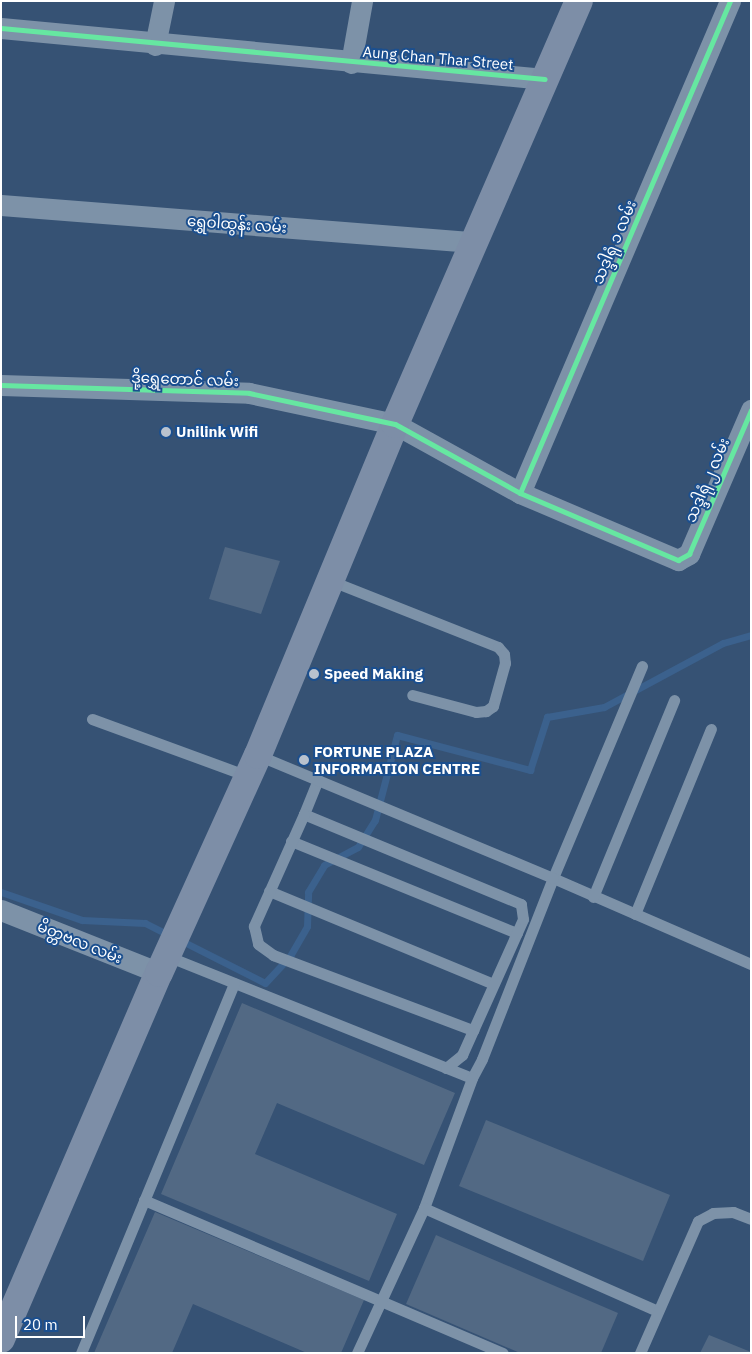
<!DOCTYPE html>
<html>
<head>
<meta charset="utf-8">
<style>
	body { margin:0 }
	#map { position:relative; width:752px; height:1354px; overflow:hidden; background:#365274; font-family:"IBM Plex Sans","Noto Sans Myanmar",sans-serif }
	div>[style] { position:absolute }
	.stream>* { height:7px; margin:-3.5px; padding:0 3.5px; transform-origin:3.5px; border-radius:3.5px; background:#3b618d }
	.building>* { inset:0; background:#526984 }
	.lane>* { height:11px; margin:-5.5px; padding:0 5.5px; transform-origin:5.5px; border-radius:5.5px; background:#7d92a8 }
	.street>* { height:21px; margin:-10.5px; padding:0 10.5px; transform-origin:10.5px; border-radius:10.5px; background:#7d92a8 }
	.primary>* { height:28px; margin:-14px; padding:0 14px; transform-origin:14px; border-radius:14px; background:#7d8ea7 }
	.cycleway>* { height:5px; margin:-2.5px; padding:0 2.5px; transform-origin:2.5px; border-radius:2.5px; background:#66e7a1 }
	.dots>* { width:14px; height:14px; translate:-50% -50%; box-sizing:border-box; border:2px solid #1b4f8f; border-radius:50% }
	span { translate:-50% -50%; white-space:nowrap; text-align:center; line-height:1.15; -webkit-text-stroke:4px #1b4f8f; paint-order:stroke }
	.street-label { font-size:15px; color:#fff }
	.poi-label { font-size:15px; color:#fff; font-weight:700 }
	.left { translate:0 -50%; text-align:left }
	.frame { position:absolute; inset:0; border:2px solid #fff; pointer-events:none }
	.scale { position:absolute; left:15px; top:1316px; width:70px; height:22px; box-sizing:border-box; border:2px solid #fff; border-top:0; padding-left:6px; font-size:15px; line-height:18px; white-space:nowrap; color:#fff; -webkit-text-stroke:4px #1b4f8f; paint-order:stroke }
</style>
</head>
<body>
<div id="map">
	<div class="stream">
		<i style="left:1px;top:892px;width:86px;rotate:19.1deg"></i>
		<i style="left:82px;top:920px;width:63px;rotate:2.7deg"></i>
		<i style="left:145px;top:923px;width:28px;rotate:27deg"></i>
		<i style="left:180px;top:940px;width:95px;rotate:26.8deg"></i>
		<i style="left:265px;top:983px;width:37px;rotate:-47deg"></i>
		<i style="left:290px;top:956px;width:34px;rotate:-60deg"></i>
		<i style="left:307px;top:926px;width:34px;rotate:-88deg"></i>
		<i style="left:308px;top:892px;width:31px;rotate:-59deg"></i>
		<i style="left:324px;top:865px;width:38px;rotate:-28deg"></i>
		<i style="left:358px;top:847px;width:32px;rotate:-58deg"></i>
		<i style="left:375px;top:820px;width:88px;rotate:-75.5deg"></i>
		<i style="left:397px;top:735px;width:138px;rotate:14.7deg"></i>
		<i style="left:530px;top:770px;width:56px;rotate:-72.2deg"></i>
		<i style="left:547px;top:717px;width:58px;rotate:-10deg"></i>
		<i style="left:604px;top:707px;width:135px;rotate:-28.3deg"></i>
		<i style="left:723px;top:643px;width:29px;rotate:-16deg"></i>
	</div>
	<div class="building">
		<i style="clip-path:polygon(225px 547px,280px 561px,261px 614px,209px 599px)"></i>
		<i style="clip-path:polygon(242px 1003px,455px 1093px,424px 1165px,277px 1103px,255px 1154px,397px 1214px,369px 1281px,161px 1194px)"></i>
		<i style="clip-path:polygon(486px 1120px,670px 1195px,643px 1261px,459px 1186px)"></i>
		<i style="clip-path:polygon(155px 1212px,364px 1300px,341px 1353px,307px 1353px,193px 1304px,172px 1353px,94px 1353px)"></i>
		<i style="clip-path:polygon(436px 1235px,618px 1313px,601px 1353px,520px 1353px,406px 1304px)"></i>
		<i style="clip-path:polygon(709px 1335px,751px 1352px,751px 1353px,700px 1353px)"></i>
	</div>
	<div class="lane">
		<i style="left:329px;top:580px;width:182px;rotate:21.6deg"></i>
		<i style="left:498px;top:647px;width:9px;rotate:49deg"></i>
		<i style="left:504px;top:654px;width:9px;rotate:84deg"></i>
		<i style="left:505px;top:663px;width:45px;rotate:105.6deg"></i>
		<i style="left:493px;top:706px;width:9px;rotate:144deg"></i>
		<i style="left:486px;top:711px;width:10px;rotate:174deg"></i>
		<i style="left:476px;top:712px;width:66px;rotate:-165.1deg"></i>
		<i style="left:642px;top:666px;width:230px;rotate:112.8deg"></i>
		<i style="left:553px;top:878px;width:216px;rotate:23.5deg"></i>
		<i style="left:92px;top:719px;width:166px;rotate:20.1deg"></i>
		<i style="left:304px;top:814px;width:37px;rotate:-68deg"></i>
		<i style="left:291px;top:841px;width:244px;rotate:22.2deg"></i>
		<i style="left:269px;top:891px;width:243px;rotate:22.5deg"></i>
		<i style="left:593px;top:897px;width:213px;rotate:-67.6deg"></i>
		<i style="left:635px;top:914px;width:200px;rotate:-67.7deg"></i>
		<i style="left:167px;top:956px;width:328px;rotate:21.8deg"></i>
		<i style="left:472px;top:1078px;width:21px;rotate:-62deg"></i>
		<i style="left:482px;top:1059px;width:194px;rotate:-68.6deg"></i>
		<i style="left:553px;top:878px;width:320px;rotate:-157.4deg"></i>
		<i style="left:446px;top:1068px;width:21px;rotate:-39deg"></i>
		<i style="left:462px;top:1055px;width:149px;rotate:-65.8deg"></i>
		<i style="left:523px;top:919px;width:15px;rotate:-98deg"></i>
		<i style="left:521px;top:904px;width:235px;rotate:-157.5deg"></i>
		<i style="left:304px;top:814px;width:123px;rotate:114.1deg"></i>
		<i style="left:254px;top:926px;width:18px;rotate:77deg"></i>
		<i style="left:258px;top:944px;width:19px;rotate:36deg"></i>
		<i style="left:273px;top:955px;width:214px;rotate:20.6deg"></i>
		<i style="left:144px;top:1200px;width:390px;rotate:23.1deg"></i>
		<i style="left:424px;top:1208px;width:139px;rotate:-69.7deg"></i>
		<i style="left:81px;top:1353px;width:400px;rotate:-67.5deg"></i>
		<i style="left:357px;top:1353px;width:160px;rotate:-65.2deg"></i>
		<i style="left:424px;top:1208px;width:255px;rotate:23.8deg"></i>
		<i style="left:640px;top:1353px;width:144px;rotate:-66.3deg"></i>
		<i style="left:698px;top:1221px;width:17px;rotate:-28deg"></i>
		<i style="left:713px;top:1213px;width:20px;rotate:-3deg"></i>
		<i style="left:733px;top:1212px;width:19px;rotate:21deg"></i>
	</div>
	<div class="street">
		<i style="left:1px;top:28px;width:546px;rotate:5.36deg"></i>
		<i style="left:155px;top:45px;width:45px;rotate:-78.4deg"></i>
		<i style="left:351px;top:63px;width:63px;rotate:-79.9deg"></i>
		<i style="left:1px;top:205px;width:473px;rotate:4.5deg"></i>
		<i style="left:1px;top:385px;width:248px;rotate:1.8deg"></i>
		<i style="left:249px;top:393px;width:149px;rotate:12deg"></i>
		<i style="left:395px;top:424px;width:143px;rotate:28.9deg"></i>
		<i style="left:520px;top:493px;width:172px;rotate:23deg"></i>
		<i style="left:678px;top:560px;width:13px;rotate:-29deg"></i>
		<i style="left:689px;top:554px;width:157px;rotate:-66.7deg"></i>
		<i style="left:520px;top:493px;width:535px;rotate:-66.89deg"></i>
		<i style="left:1px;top:910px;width:170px;rotate:21.7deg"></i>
	</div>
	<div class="primary">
		<i style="left:1px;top:1339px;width:399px;rotate:-66.7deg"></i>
		<i style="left:159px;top:973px;width:239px;rotate:-65.6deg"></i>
		<i style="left:258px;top:755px;width:358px;rotate:-67.5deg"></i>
		<i style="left:395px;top:424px;width:461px;rotate:-66.5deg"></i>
	</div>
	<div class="cycleway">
		<i style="left:1px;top:28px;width:546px;rotate:5.36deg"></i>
		<i style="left:1px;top:385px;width:248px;rotate:1.8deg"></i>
		<i style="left:249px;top:393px;width:149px;rotate:12deg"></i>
		<i style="left:395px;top:424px;width:143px;rotate:28.9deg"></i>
		<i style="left:520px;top:493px;width:172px;rotate:23deg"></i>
		<i style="left:678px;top:560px;width:13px;rotate:-29deg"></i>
		<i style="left:689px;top:554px;width:157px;rotate:-66.7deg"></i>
		<i style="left:520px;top:493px;width:535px;rotate:-66.89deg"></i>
	</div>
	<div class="dots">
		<i style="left:166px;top:432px;background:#b9c2ce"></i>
		<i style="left:314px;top:674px;background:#b9c2ce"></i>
		<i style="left:304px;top:760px;background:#b9c2ce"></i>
	</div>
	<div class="street-label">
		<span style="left:438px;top:58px;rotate:5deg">Aung Chan Thar Street</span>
		<span style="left:237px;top:224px;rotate:4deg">ရွှေဝါထွန်း လမ်း</span>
		<span style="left:614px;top:242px;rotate:-67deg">သဒ္ဒါရုံ ၁ လမ်း</span>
		<span style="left:185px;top:379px;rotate:2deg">ဒို့ရွှေတောင် လမ်း</span>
		<span style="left:707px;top:480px;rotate:-67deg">သဒ္ဒါရုံ ၂ လမ်း</span>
		<span style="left:80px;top:942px;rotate:22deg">မိတ္တဗလ လမ်း</span>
	</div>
	<div class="poi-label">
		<span class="left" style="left:176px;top:432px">Unilink Wifi</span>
		<span class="left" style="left:324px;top:674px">Speed Making</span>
		<span class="left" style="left:314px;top:760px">FORTUNE PLAZA<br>INFORMATION CENTRE</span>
	</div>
	<div class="frame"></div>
	<div class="scale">20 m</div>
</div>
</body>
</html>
